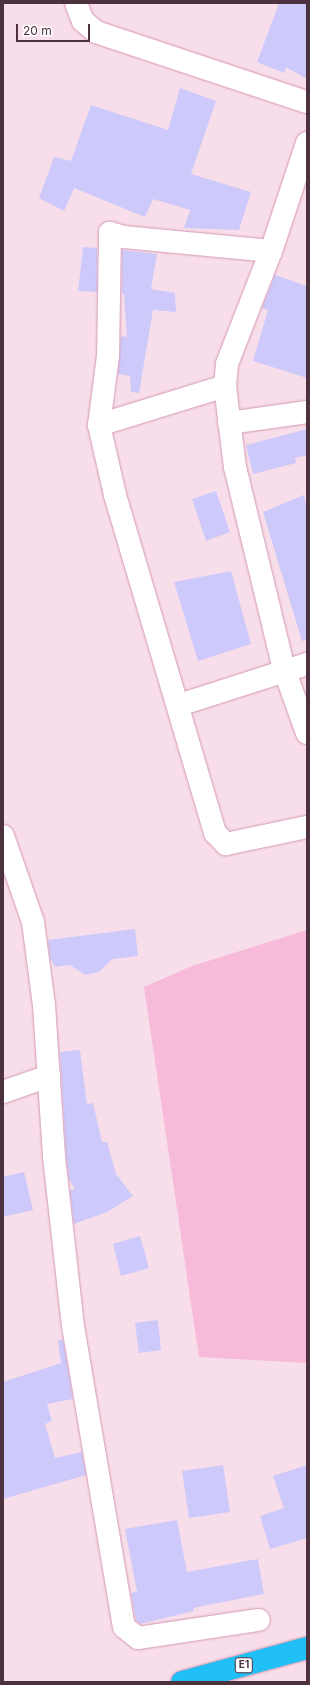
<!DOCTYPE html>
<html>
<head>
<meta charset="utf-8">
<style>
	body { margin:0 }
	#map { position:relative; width:310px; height:1685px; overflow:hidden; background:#f8deea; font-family:Inter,sans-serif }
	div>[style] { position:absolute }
	.green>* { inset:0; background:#f7bad8 }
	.building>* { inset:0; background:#cdc9fa }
	.roads { filter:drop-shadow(0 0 1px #d498b5) drop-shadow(0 0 1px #d498b5) }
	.street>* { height:22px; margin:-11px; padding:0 11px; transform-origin:11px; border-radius:11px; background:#fff }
	.highway>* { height:22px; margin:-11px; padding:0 11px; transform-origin:11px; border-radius:11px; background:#20bff5 }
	span { translate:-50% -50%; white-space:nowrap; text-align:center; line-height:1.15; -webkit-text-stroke:3px #fff; paint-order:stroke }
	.shield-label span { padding:1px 3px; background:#fff; border:1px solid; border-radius:3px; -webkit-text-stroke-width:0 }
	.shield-label { font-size:10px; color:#4b323e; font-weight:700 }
	.frame { position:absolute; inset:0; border:4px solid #4b323e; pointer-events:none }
	.scale { position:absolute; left:16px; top:24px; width:74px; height:18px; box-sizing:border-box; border:2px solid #4b323e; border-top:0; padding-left:5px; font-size:12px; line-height:14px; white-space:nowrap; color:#4b323e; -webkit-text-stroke:3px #fff; paint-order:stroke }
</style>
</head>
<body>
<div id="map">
	<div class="green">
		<i style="clip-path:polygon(307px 930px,307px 1363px,199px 1357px,144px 987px,192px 966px)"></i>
	</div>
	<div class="building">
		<i style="clip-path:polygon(279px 3px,307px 3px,307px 79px,286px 67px,284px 73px,257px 62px)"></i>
		<i style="clip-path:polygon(180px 88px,216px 101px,191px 174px,251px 192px,239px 230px,184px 228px,190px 210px,153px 199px,145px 217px,74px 188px,64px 211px,39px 198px,54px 157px,71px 161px,91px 105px,168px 130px)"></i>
		<i style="clip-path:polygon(83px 247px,97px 248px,97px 292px,78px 291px)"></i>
		<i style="clip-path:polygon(122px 250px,157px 254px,151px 289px,175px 293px,176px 312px,153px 310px,139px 393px,131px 392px,130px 376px,118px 374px,121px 336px,127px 337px,124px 294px,122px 294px)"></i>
		<i style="clip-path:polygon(275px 275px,307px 286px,307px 378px,253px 361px,268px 310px,262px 308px)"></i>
		<i style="clip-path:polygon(307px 429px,307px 455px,295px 458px,296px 463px,253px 474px,246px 445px)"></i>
		<i style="clip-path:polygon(216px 491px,230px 532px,206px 541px,192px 499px)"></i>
		<i style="clip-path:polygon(304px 495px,307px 511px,307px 640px,302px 641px,263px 512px)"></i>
		<i style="clip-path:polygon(231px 571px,251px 644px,198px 661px,174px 582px)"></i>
		<i style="clip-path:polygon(135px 929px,138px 956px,112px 959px,99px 972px,85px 975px,70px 965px,55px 967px,50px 958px,48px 940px)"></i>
		<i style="clip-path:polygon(80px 1050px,87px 1104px,93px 1103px,102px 1142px,107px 1142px,116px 1174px,133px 1196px,107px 1212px,74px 1224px,70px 1190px,75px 1189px,69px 1179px,66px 1156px,60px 1052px)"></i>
		<i style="clip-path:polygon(24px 1172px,33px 1210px,3px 1217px,3px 1177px)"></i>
		<i style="clip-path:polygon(140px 1236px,149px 1268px,121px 1276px,113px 1244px)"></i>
		<i style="clip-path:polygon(158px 1320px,161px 1350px,139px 1353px,135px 1323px)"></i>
		<i style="clip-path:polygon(58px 1340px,63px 1340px,73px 1399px,47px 1404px,52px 1421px,45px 1424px,55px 1458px,82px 1452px,86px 1475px,3px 1499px,3px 1382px,61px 1363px)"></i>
		<i style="clip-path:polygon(223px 1465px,230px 1512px,189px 1518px,182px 1471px)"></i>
		<i style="clip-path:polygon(307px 1465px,307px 1538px,270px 1549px,260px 1516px,284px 1508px,273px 1476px)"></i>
		<i style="clip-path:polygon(177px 1520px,187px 1572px,258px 1559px,264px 1594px,193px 1608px,194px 1611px,140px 1624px,136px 1620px,131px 1593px,137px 1592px,125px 1529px)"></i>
	</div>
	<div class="roads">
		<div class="street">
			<i style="left:76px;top:3px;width:19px;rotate:69deg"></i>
			<i style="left:83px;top:21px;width:17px;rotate:40deg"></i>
			<i style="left:96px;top:32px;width:222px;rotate:18.4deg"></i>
			<i style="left:307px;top:143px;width:114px;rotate:108.4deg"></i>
			<i style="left:271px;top:251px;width:121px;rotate:111.3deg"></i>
			<i style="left:227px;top:364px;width:22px;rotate:95deg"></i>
			<i style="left:225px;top:386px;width:82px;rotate:83deg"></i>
			<i style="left:235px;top:467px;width:208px;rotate:76.4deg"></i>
			<i style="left:284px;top:669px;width:68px;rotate:70.2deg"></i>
			<i style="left:271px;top:251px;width:148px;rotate:-174.6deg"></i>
			<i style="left:124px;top:237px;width:15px;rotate:-164deg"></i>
			<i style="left:110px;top:233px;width:123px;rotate:90.9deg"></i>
			<i style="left:108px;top:356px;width:70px;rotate:97.4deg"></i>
			<i style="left:99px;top:425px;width:72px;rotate:77.1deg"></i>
			<i style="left:115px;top:495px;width:352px;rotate:73.5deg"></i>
			<i style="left:215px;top:833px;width:16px;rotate:45deg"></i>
			<i style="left:226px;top:844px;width:83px;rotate:-11.9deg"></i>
			<i style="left:229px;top:423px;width:79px;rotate:-8deg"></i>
			<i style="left:99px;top:425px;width:132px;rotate:-17.2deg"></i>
			<i style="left:179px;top:705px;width:134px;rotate:-17.8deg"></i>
			<i style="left:3px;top:836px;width:91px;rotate:70.8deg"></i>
			<i style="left:33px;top:922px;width:84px;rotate:82.5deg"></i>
			<i style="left:44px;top:1005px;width:152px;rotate:86.2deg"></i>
			<i style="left:54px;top:1157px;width:170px;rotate:83.6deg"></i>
			<i style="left:73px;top:1326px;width:305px;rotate:80.4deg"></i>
			<i style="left:124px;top:1627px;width:18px;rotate:38deg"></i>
			<i style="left:138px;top:1638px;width:122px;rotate:-8.5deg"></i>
			<i style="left:3px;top:1092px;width:49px;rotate:-19.2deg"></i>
		</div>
		<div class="highway">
			<i style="left:182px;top:1682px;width:130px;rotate:-15.2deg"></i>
		</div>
	</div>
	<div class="shield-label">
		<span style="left:244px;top:1665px">E1</span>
	</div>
	<div class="frame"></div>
	<div class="scale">20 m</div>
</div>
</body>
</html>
